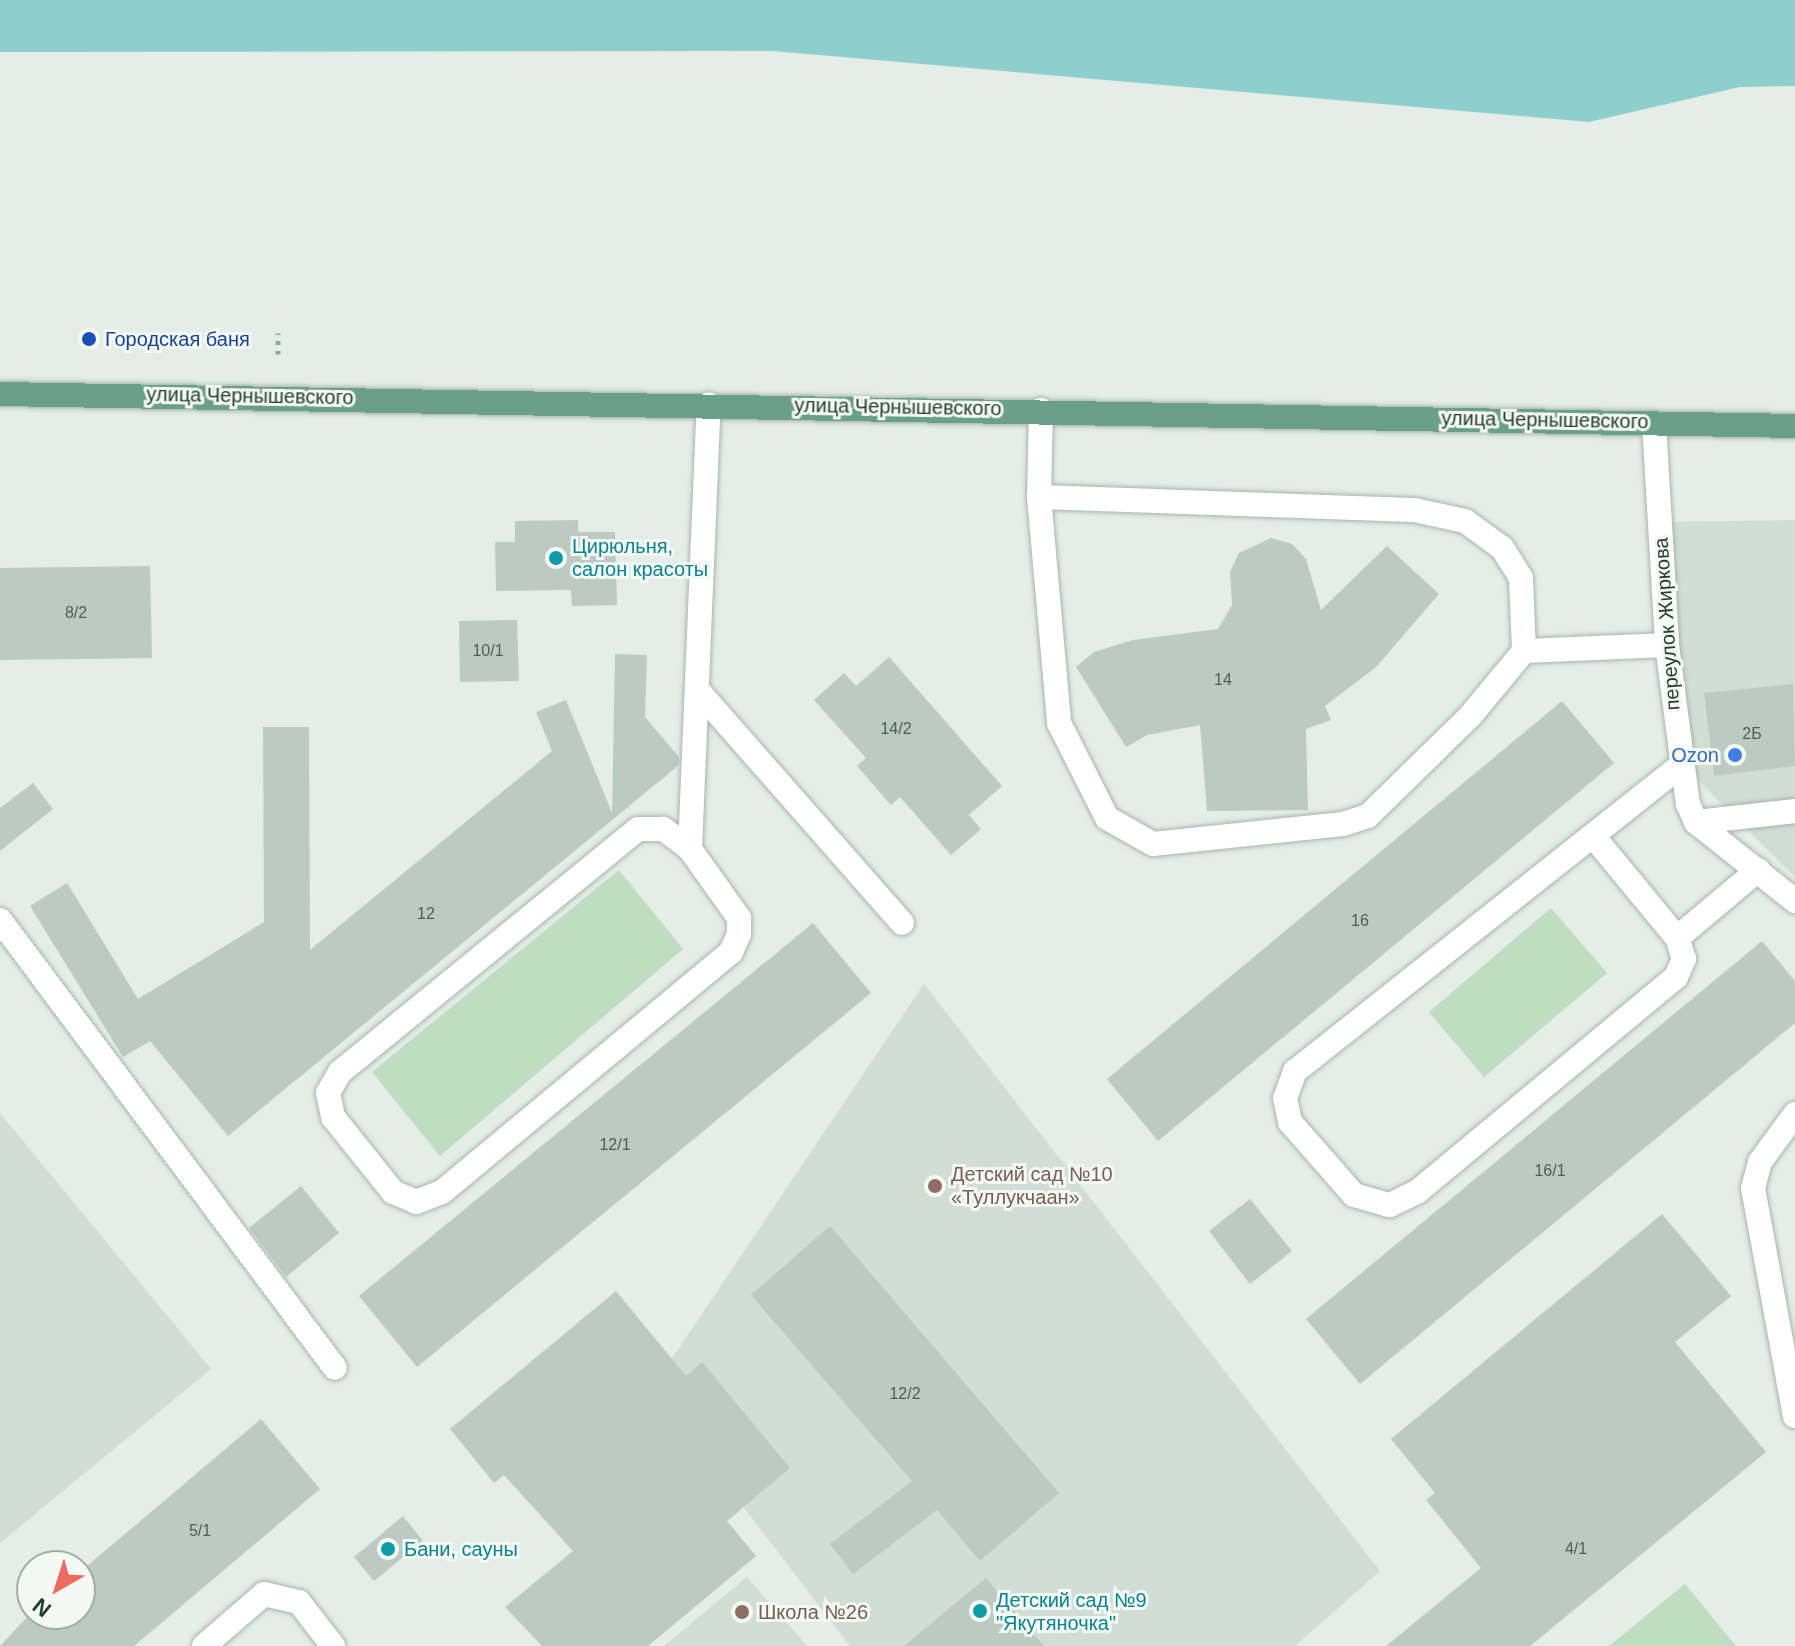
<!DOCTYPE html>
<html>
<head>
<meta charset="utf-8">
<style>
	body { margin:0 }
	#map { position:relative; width:1795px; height:1646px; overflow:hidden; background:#e4ede7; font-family:Arial,sans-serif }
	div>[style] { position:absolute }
	.built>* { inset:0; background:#d2ddd6 }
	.green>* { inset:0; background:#beddc1 }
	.water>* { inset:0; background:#8ecfce }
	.building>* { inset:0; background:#bccac3 }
	.path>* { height:5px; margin-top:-2.5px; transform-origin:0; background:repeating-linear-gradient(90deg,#86af9b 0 4px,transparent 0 10px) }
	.roads { filter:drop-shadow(0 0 2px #a7b5ad) drop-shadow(0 0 2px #a7b5ad) }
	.minor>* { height:24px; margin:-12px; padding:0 12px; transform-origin:12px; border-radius:12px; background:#fff }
	.major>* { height:24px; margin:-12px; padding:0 12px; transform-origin:12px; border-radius:12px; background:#6aa089 }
	.dots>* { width:22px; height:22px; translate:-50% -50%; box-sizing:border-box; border:4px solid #f4f9f6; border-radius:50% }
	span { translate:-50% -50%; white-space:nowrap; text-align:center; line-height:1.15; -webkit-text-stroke:6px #f4f9f6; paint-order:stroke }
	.number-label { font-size:16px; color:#4a6156 }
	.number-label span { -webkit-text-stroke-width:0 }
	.transit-label { font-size:20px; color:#164399 }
	.left { translate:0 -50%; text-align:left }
	.street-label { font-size:20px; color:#243e32 }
	.culture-label { font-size:20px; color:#0d838f }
	.shop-label { font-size:20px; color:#366cbe }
	.right { translate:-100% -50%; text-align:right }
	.education-label { font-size:20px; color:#785e54 }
	.north { position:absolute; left:16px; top:1550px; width:80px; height:80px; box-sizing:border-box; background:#f4f9f6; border:2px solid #a1aea8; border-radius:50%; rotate:219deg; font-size:22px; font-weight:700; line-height:32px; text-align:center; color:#243e32 }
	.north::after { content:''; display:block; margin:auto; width:28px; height:36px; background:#ec6c62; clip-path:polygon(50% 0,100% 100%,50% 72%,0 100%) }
</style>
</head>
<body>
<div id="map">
	<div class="built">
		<i style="clip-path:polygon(1795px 520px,1795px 877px,1697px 779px,1661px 522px)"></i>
		<i style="clip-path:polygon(924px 984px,1380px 1571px,1295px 1646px,850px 1646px,652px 1388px)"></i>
		<i style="clip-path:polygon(0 1113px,211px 1369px,0 1543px)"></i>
		<i style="clip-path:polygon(747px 1577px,807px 1646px,664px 1646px)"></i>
	</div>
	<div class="green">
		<i style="clip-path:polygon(619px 870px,683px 949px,440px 1156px,372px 1072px)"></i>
		<i style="clip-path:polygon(1551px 908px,1607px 973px,1484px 1077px,1429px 1012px)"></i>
		<i style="clip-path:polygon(1685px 1584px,1736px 1646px,1609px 1646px)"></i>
	</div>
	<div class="water">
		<i style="clip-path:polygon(0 0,1795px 0,1795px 86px,1740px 87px,1589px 122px,773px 51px,0 52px)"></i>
	</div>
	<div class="building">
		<i style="clip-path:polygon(578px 520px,578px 532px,615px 532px,617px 605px,572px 606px,571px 590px,496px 591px,495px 542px,515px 542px,515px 521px)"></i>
		<i style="clip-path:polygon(1271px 538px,1292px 544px,1306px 559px,1321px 610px,1387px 546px,1439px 594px,1376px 667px,1325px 706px,1331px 720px,1306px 729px,1308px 810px,1207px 811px,1200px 725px,1147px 735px,1126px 747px,1076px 667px,1094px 652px,1133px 640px,1218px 629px,1232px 605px,1230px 572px,1239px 553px)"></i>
		<i style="clip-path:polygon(150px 566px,152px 658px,0 660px,0 568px)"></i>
		<i style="clip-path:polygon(517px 620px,519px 681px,460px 682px,459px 621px)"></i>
		<i style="clip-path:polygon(615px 654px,647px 655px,645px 717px,679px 757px,679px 765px,228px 1136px,150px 1041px,123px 1057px,30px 906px,67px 883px,138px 999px,264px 922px,263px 727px,309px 727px,310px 950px,552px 751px,536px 712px,566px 700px,612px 813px)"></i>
		<i style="clip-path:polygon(889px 657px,1002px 786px,969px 815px,981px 829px,951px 855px,900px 797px,891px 805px,857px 766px,866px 758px,814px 700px,844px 673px,856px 686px)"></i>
		<i style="clip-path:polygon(1793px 684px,1795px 766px,1714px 776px,1704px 693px)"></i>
		<i style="clip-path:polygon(1562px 701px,1614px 763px,1158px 1141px,1107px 1079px)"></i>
		<i style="clip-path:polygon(33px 783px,53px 809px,0 851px,0 808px)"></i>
		<i style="clip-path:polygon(813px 923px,871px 993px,417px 1367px,359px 1296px)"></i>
		<i style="clip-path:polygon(1762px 941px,1795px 981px,1795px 1023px,1360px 1384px,1306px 1319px)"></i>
		<i style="clip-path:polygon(301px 1186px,339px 1233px,286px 1277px,249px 1228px)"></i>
		<i style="clip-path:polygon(1250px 1199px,1292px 1251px,1250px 1284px,1209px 1231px)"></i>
		<i style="clip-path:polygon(1662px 1214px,1731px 1296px,1675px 1342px,1766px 1452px,1530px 1646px,1386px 1646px,1481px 1568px,1426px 1500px,1435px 1493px,1391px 1439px)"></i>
		<i style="clip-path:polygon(830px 1226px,1059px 1493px,980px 1561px,937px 1510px,853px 1574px,830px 1544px,912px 1481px,751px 1295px)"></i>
		<i style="clip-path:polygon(616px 1291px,686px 1376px,702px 1362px,790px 1468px,727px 1521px,756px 1556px,648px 1646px,542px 1646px,505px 1607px,573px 1551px,504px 1475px,494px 1483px,450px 1429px)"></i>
		<i style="clip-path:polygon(261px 1419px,320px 1489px,134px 1646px,0 1646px,32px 1612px,80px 1614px,80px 1572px)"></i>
		<i style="clip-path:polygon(403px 1516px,423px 1541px,374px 1581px,354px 1557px)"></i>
		<i style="clip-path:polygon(986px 1578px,1044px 1646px,904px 1646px)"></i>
	</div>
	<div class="path">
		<i style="left:278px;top:354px;width:21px;rotate:-90deg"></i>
	</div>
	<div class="roads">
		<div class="minor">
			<i style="left:1654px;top:423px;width:222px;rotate:86.6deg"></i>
			<i style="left:1667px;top:645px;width:160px;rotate:82.5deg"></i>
			<i style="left:1688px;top:804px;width:20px;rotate:66deg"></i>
			<i style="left:1696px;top:822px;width:127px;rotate:38.6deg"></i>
			<i style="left:1039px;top:497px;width:87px;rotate:-88.7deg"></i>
			<i style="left:1524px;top:651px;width:73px;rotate:-92.4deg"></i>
			<i style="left:1521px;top:578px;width:36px;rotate:-122deg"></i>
			<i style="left:1502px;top:548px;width:46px;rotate:-143.9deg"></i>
			<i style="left:1465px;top:521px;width:52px;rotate:-167.8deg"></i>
			<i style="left:1414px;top:510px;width:375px;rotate:-178deg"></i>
			<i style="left:1039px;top:497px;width:227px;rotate:84.9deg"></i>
			<i style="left:1059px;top:723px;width:106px;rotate:63.2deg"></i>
			<i style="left:1107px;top:818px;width:53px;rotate:29.5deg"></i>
			<i style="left:1153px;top:844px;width:191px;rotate:-6deg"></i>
			<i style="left:1343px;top:824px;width:26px;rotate:-18deg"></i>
			<i style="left:1368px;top:816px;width:144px;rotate:-44.4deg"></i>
			<i style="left:1471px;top:715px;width:83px;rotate:-50.4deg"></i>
			<i style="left:1524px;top:651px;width:143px;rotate:-2.4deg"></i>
			<i style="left:700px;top:693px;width:306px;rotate:48.7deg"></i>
			<i style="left:1679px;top:767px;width:490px;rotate:141.6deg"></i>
			<i style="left:1295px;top:1071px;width:29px;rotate:110deg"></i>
			<i style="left:1285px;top:1098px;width:25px;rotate:78deg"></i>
			<i style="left:1290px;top:1122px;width:97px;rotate:48.8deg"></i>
			<i style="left:1354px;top:1195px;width:37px;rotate:16deg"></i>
			<i style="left:1390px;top:1205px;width:30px;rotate:-26deg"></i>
			<i style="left:1417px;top:1192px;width:337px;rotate:-39.7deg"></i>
			<i style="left:1676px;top:977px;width:20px;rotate:-66deg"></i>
			<i style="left:1684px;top:959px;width:22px;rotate:-108deg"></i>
			<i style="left:1677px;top:938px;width:106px;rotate:-40deg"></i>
			<i style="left:1696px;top:822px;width:100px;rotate:-6.3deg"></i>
			<i style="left:1593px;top:836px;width:132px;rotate:50.5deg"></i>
			<i style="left:690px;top:849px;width:34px;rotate:-143deg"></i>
			<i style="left:663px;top:829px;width:25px;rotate:180deg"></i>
			<i style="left:638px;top:829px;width:385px;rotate:140.8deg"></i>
			<i style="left:340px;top:1072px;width:24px;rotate:120deg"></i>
			<i style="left:328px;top:1093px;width:25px;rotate:78deg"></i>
			<i style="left:333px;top:1117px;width:96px;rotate:51.3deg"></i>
			<i style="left:393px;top:1192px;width:25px;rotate:23deg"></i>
			<i style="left:416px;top:1202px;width:28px;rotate:-21deg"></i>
			<i style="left:442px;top:1192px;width:376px;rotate:-39.7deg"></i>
			<i style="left:731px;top:952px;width:20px;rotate:-66deg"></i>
			<i style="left:739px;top:934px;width:16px;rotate:-90deg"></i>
			<i style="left:739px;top:918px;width:85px;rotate:-125.4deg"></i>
			<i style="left:690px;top:849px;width:445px;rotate:-87.6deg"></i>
			<i style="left:0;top:920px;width:559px;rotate:53.21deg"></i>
			<i style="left:1795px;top:1114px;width:59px;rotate:126.1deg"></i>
			<i style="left:1760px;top:1162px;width:27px;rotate:105deg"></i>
			<i style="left:1753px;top:1188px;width:232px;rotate:79.6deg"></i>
			<i style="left:204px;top:1646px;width:79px;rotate:-40.9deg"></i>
			<i style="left:264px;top:1594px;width:36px;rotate:13deg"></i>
			<i style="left:299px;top:1602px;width:56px;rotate:52.3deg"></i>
		</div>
		<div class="major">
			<i style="left:0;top:394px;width:1795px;rotate:1.02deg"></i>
		</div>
	</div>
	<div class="dots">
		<i style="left:89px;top:339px;background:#1a4fb4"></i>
		<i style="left:556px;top:558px;background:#0f9aa8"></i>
		<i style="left:1735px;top:755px;background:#3f7fe0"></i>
		<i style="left:935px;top:1186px;background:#8d6e63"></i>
		<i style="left:388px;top:1549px;background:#0f9aa8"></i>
		<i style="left:980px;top:1611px;background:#0f9aa8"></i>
		<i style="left:742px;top:1612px;background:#8d6e63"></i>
	</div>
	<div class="number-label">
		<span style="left:76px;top:613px">8/2</span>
		<span style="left:488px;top:651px">10/1</span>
		<span style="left:1223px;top:680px">14</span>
		<span style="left:896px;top:729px">14/2</span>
		<span style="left:1752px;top:734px">2Б</span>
		<span style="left:426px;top:914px">12</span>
		<span style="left:1360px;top:921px">16</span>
		<span style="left:615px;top:1145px">12/1</span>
		<span style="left:1550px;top:1171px">16/1</span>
		<span style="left:905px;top:1394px">12/2</span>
		<span style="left:200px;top:1531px">5/1</span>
		<span style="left:1576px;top:1549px">4/1</span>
	</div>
	<div class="transit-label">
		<span class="left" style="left:105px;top:339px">Городская баня</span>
	</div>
	<div class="street-label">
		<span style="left:250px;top:396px;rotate:1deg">улица Чернышевского</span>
		<span style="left:898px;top:407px;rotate:1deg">улица Чернышевского</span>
		<span style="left:1545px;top:420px;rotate:1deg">улица Чернышевского</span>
		<span style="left:1667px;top:624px;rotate:-94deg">переулок Жиркова</span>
	</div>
	<div class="culture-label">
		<span class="left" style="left:572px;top:558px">Цирюльня,<br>салон красоты</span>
		<span class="left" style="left:404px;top:1549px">Бани, сауны</span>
		<span class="left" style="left:996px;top:1612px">Детский сад №9<br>"Якутяночка"</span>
	</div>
	<div class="shop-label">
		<span class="right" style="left:1719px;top:755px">Ozon</span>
	</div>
	<div class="education-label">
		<span class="left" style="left:951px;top:1186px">Детский сад №10<br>«Туллукчаан»</span>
		<span class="left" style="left:758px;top:1612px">Школа №26</span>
	</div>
	<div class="north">N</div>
</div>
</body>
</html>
